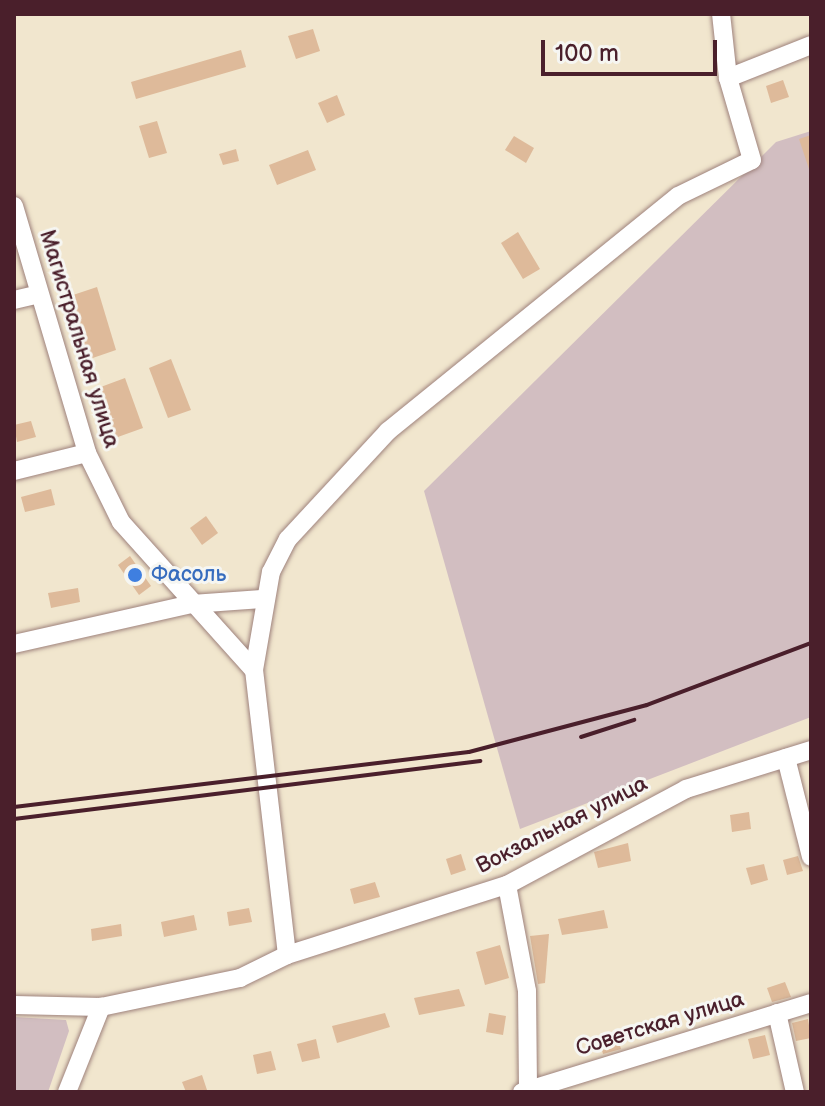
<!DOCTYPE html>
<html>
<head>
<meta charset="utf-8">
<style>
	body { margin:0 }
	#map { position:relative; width:825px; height:1106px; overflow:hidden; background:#f1e6ce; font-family:"Balsamiq Sans",sans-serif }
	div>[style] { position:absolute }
	.industrial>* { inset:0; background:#d2bec1 }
	.building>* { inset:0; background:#deba9a }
	.roads { filter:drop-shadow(0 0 2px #9e827c) drop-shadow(0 0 2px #9e827c) }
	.minor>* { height:18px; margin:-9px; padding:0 9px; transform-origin:9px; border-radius:9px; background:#fff }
	.rail>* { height:4px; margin:-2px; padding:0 2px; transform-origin:2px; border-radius:2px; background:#4a1f2b }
	.dots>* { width:22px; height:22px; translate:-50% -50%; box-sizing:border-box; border:4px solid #f6f6f2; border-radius:50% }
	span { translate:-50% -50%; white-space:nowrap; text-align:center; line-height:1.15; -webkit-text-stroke:6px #f6f6f2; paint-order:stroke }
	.street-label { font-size:22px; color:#4a1f2b }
	.shop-label { font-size:22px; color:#366cbe }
	.left { translate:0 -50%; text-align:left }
	.frame { position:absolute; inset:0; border:16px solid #4a1f2b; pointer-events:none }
	.scale { position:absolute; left:541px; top:40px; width:176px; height:36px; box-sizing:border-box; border:4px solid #4a1f2b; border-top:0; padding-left:10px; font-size:24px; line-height:28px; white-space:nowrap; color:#4a1f2b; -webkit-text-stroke:6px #f6f6f2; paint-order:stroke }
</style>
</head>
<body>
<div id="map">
	<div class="industrial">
		<i style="clip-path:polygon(811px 131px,811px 717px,520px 829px,424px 491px,776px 142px)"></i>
		<i style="clip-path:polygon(14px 1017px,66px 1020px,69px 1031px,48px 1092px,14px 1092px)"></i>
	</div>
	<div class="building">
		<i style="clip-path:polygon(313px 29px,320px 51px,296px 59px,288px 36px)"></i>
		<i style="clip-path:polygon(241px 50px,246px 67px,136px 99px,131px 82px)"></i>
		<i style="clip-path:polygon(783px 80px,789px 97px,771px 103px,766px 86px)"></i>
		<i style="clip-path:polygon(337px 95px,345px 115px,327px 123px,318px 103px)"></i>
		<i style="clip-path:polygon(157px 121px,167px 153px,149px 158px,139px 126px)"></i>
		<i style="clip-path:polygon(811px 135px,811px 169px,809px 169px,799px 139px)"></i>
		<i style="clip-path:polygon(514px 136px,534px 148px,526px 163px,505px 150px)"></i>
		<i style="clip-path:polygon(236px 149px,239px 161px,223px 165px,219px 154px)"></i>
		<i style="clip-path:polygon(308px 150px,316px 170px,277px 185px,269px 165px)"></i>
		<i style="clip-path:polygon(518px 232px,540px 269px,523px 279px,501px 243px)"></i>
		<i style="clip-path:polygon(97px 287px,116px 350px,84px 361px,64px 298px)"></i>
		<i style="clip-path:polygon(171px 359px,191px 410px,168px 418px,149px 368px)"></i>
		<i style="clip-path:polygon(125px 378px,143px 428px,115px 438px,98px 388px)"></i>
		<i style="clip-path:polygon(31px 421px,36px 437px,17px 442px,14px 425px)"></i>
		<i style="clip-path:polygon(51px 489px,55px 505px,25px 512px,21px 497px)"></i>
		<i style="clip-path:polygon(206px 516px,218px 533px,202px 545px,190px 528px)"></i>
		<i style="clip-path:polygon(130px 556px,151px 586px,139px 595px,118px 565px)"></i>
		<i style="clip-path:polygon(78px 588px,80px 602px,51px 608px,48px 593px)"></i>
		<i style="clip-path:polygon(749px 812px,751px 829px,732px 832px,730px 815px)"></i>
		<i style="clip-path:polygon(628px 843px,631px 861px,598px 868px,594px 852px)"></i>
		<i style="clip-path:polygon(461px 854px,466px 870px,451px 875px,446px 859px)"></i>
		<i style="clip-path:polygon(798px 856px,803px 871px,787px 875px,783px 860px)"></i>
		<i style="clip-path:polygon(764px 864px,768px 880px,751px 885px,746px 868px)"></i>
		<i style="clip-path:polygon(375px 882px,380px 897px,354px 904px,350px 889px)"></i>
		<i style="clip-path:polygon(249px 908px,252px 922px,229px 926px,227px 912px)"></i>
		<i style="clip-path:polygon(604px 910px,608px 928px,562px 935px,558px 919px)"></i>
		<i style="clip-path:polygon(194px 915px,197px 930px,164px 937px,161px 922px)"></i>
		<i style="clip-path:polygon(121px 924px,122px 936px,92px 941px,91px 929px)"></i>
		<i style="clip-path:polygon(549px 934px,545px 983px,538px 984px,530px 936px)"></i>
		<i style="clip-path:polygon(500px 945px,509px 978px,485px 985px,476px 952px)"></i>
		<i style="clip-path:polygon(785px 982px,791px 997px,772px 1002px,767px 988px)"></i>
		<i style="clip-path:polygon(459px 989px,465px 1006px,419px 1015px,414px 998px)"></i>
		<i style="clip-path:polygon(385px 1013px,390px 1027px,337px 1043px,332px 1026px)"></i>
		<i style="clip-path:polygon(489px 1013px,506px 1016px,503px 1035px,486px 1032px)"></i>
		<i style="clip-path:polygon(808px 1019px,811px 1038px,796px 1041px,792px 1023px)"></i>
		<i style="clip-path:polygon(616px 1033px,621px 1049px,603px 1054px,599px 1039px)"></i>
		<i style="clip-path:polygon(765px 1035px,770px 1055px,753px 1059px,748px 1039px)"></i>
		<i style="clip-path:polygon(316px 1039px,320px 1058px,302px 1062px,297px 1044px)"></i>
		<i style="clip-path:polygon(271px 1051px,276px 1070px,257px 1074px,253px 1055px)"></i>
		<i style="clip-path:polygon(202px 1075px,207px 1090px,186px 1092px,182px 1082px)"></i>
	</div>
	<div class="roads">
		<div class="minor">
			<i style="left:728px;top:78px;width:89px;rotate:-21.7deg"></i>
			<i style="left:14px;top:206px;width:258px;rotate:73.5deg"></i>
			<i style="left:87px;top:453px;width:77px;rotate:63.8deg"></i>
			<i style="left:121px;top:522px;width:199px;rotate:48.1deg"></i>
			<i style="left:14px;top:300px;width:23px;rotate:-13deg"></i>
			<i style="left:14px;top:471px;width:75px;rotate:-13.9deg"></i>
			<i style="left:14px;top:644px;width:182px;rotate:-12.7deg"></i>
			<i style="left:192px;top:604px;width:70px;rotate:-4.1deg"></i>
			<i style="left:786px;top:758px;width:102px;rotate:75.8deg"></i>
			<i style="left:507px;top:885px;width:108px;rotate:79.3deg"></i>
			<i style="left:527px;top:991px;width:101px;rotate:89.4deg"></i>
			<i style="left:287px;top:955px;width:287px;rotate:-96.6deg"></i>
			<i style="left:254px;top:670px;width:99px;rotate:-80.2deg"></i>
			<i style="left:271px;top:572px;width:37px;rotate:-63deg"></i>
			<i style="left:288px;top:539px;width:147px;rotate:-47.2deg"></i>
			<i style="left:388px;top:431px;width:373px;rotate:-39deg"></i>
			<i style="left:678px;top:196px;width:82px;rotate:-25.9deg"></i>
			<i style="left:752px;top:160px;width:85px;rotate:-106.3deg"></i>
			<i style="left:728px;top:78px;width:64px;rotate:-96.2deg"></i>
			<i style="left:14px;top:1005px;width:87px;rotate:1.3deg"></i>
			<i style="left:101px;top:1007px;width:142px;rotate:-11.8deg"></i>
			<i style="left:240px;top:978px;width:52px;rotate:-26.1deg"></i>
			<i style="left:287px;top:955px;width:231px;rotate:-17.7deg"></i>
			<i style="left:507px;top:885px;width:203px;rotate:-28.2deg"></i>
			<i style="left:686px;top:789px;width:131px;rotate:-17.3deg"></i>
			<i style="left:777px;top:1013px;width:81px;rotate:77.2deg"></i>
			<i style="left:67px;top:1092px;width:92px;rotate:-68.2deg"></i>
			<i style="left:522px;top:1092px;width:302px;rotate:-17.1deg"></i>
		</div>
	</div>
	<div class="rail">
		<i style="left:581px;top:737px;width:56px;rotate:-17.8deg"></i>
		<i style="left:14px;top:807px;width:458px;rotate:-6.9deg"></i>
		<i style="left:469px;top:752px;width:184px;rotate:-14.8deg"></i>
		<i style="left:647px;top:705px;width:175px;rotate:-20.7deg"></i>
		<i style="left:14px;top:819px;width:470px;rotate:-7.1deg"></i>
	</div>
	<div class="dots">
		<i style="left:135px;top:575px;background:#3f7fe0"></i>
	</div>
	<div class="street-label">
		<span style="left:79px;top:339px;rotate:73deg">Магистральная улица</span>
		<span style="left:562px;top:825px;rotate:-27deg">Вокзальная улица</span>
		<span style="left:660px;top:1024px;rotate:-17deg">Советская улица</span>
	</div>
	<div class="shop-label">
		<span class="left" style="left:151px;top:575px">Фасоль</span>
	</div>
	<div class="frame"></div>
	<div class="scale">100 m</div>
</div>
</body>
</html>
